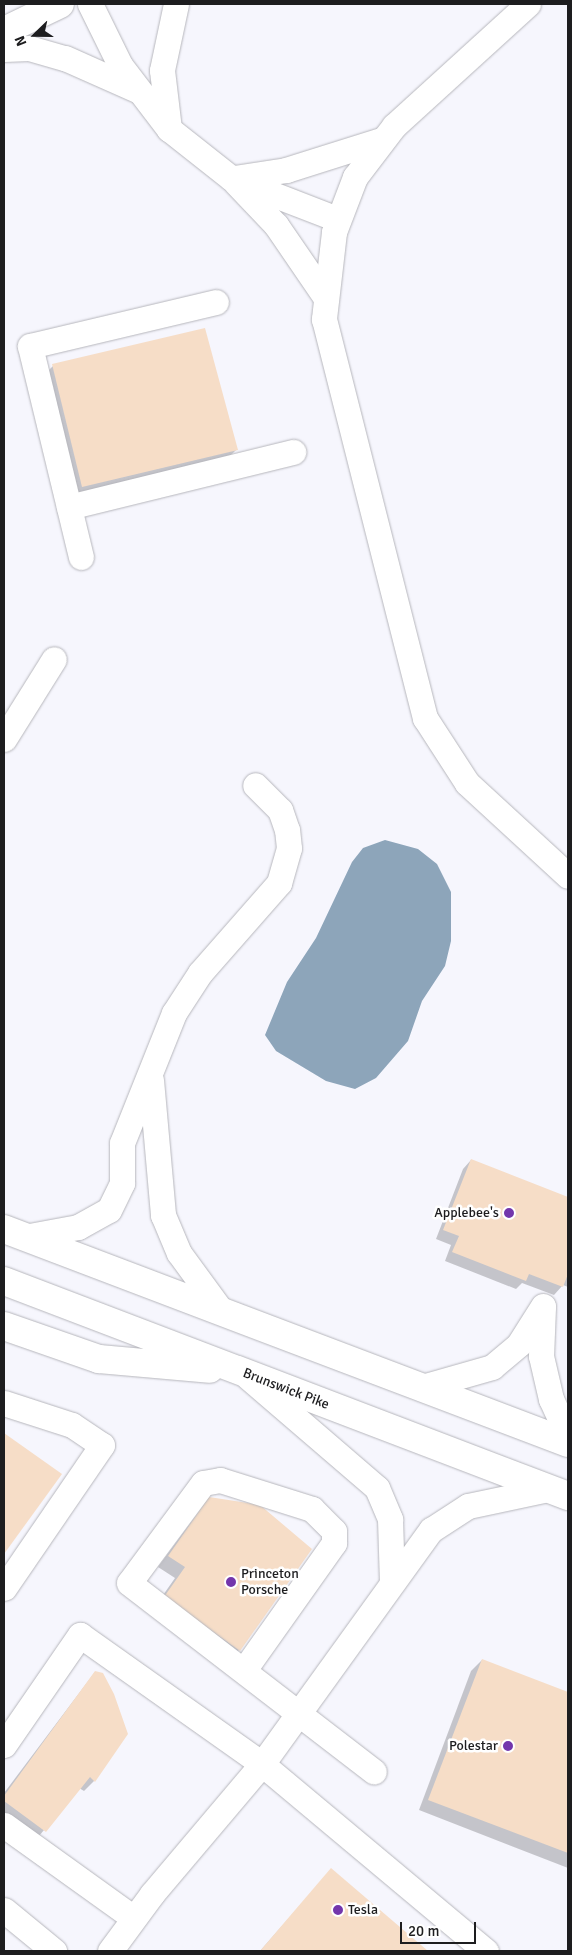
<!DOCTYPE html>
<html>
<head>
<meta charset="utf-8">
<style>
	body { margin:0 }
	#map { position:relative; width:572px; height:1955px; overflow:hidden; background:#f6f6fd; font-family:Signika,sans-serif }
	div>[style] { position:absolute }
	.water>* { inset:0; background:#8da5ba }
	.shadow>* { inset:0; background:#0003 }
	.building>* { inset:0; background:#f6ddc7 }
	.roads { filter:drop-shadow(0 0 1px #b6b6bc) drop-shadow(0 0 1px #b6b6bc) }
	.minor>* { height:25px; margin:-12.5px; padding:0 12.5px; transform-origin:12.5px; border-radius:12.5px; background:#fff }
	.major>* { height:28px; margin:-14px; padding:0 14px; transform-origin:14px; border-radius:14px; background:#fff }
	.highway>* { height:28px; margin:-14px; padding:0 14px; transform-origin:14px; border-radius:14px; background:#fff }
	.dots>* { width:14px; height:14px; translate:-50% -50%; box-sizing:border-box; border:2px solid #fff; border-radius:50% }
	span { translate:-50% -50%; white-space:nowrap; text-align:center; line-height:1.15; -webkit-text-stroke:5px #fff; paint-order:stroke }
	.poi-label { font-size:14px; color:#1d1d1f }
	.right { translate:-100% -50%; text-align:right }
	.left { translate:0 -50%; text-align:left }
	.street-label { font-size:14px; color:#1d1d1f }
	.frame { position:absolute; inset:0; border:5px solid #1d1d1f; pointer-events:none }
	.north { position:absolute; left:10px; top:10px; width:50px; height:50px; -webkit-text-stroke:4px #fff; paint-order:stroke; rotate:248deg; font-size:14px; font-weight:700; line-height:20px; text-align:center; color:#1d1d1f }
	.north::after { content:''; display:block; margin:auto; width:18px; height:22px; background:#1d1d1f; clip-path:polygon(50% 0,100% 100%,50% 72%,0 100%) }
	.scale { position:absolute; left:400px; top:1922px; width:76px; height:22px; box-sizing:border-box; border:2px solid #1d1d1f; border-top:0; padding-left:6px; font-size:15px; line-height:18px; white-space:nowrap; color:#1d1d1f; -webkit-text-stroke:4px #fff; paint-order:stroke }
</style>
</head>
<body>
<div id="map">
	<div class="water">
		<i style="clip-path:polygon(385px 840px,418px 849px,437px 864px,451px 892px,451px 941px,445px 966px,422px 1001px,408px 1041px,376px 1078px,355px 1089px,326px 1081px,276px 1051px,265px 1035px,287px 982px,316px 938px,352px 862px,363px 848px)"></i>
	</div>
	<div class="shadow">
		<i style="clip-path:polygon(53px 366px,237px 449px,228px 458px,74px 495px,45px 374px)"></i>
		<i style="clip-path:polygon(471px 1160px,568px 1198px,568px 1287px,563px 1285px,554px 1295px,522px 1283px,516px 1289px,445px 1261px,451px 1245px,436px 1239px,463px 1169px)"></i>
		<i style="clip-path:polygon(4px 1434px,60px 1474px,4px 1552px)"></i>
		<i style="clip-path:polygon(209px 1498px,239px 1650px,228px 1660px,154px 1608px,175px 1578px,158px 1567px)"></i>
		<i style="clip-path:polygon(482px 1660px,568px 1693px,568px 1868px,419px 1810px,471px 1671px)"></i>
		<i style="clip-path:polygon(95px 1672px,94px 1781px,84px 1791px,79px 1788px,34px 1842px,4px 1820px,4px 1793px)"></i>
		<i style="clip-path:polygon(331px 1870px,426px 1951px,260px 1951px)"></i>
	</div>
	<div class="building">
		<i style="clip-path:polygon(205px 328px,238px 450px,82px 487px,52px 364px)"></i>
		<i style="clip-path:polygon(471px 1159px,568px 1197px,568px 1274px,563px 1287px,529px 1274px,526px 1281px,452px 1252px,459px 1236px,443px 1230px)"></i>
		<i style="clip-path:polygon(4px 1433px,62px 1474px,4px 1554px)"></i>
		<i style="clip-path:polygon(209px 1497px,260px 1505px,312px 1549px,240px 1651px,164px 1597px,185px 1567px,168px 1556px)"></i>
		<i style="clip-path:polygon(482px 1659px,568px 1692px,568px 1853px,428px 1800px)"></i>
		<i style="clip-path:polygon(95px 1671px,103px 1673px,114px 1694px,128px 1734px,95px 1782px,90px 1777px,46px 1832px,4px 1801px,4px 1796px)"></i>
		<i style="clip-path:polygon(331px 1868px,428px 1951px,260px 1951px)"></i>
	</div>
	<div class="roads">
		<div class="minor">
			<i style="left:90px;top:4px;width:68px;rotate:63.8deg"></i>
			<i style="left:120px;top:65px;width:81px;rotate:52.6deg"></i>
			<i style="left:169px;top:129px;width:79px;rotate:38.3deg"></i>
			<i style="left:231px;top:178px;width:114px;rotate:21.1deg"></i>
			<i style="left:528px;top:4px;width:181px;rotate:137.7deg"></i>
			<i style="left:394px;top:126px;width:64px;rotate:127.4deg"></i>
			<i style="left:355px;top:177px;width:59px;rotate:110.9deg"></i>
			<i style="left:334px;top:232px;width:88px;rotate:96.6deg"></i>
			<i style="left:324px;top:319px;width:412px;rotate:75.8deg"></i>
			<i style="left:425px;top:718px;width:77px;rotate:57.1deg"></i>
			<i style="left:467px;top:783px;width:137px;rotate:42.6deg"></i>
			<i style="left:4px;top:49px;width:25px;rotate:-2deg"></i>
			<i style="left:29px;top:48px;width:37px;rotate:16deg"></i>
			<i style="left:65px;top:58px;width:79px;rotate:24deg"></i>
			<i style="left:169px;top:129px;width:59px;rotate:-96.8deg"></i>
			<i style="left:162px;top:70px;width:67px;rotate:-78deg"></i>
			<i style="left:234px;top:178px;width:53px;rotate:-8.7deg"></i>
			<i style="left:286px;top:170px;width:100px;rotate:-17.5deg"></i>
			<i style="left:236px;top:183px;width:58px;rotate:46.4deg"></i>
			<i style="left:276px;top:225px;width:85px;rotate:55.6deg"></i>
			<i style="left:69px;top:507px;width:231px;rotate:-13.8deg"></i>
			<i style="left:81px;top:557px;width:217px;rotate:-103.6deg"></i>
			<i style="left:30px;top:346px;width:191px;rotate:-13.3deg"></i>
			<i style="left:4px;top:739px;width:94px;rotate:-58deg"></i>
			<i style="left:151px;top:1080px;width:136px;rotate:84.9deg"></i>
			<i style="left:163px;top:1215px;width:41px;rotate:67.2deg"></i>
			<i style="left:179px;top:1253px;width:73px;rotate:53.9deg"></i>
			<i style="left:24px;top:1237px;width:55px;rotate:-10.5deg"></i>
			<i style="left:78px;top:1227px;width:35px;rotate:-29deg"></i>
			<i style="left:109px;top:1210px;width:30px;rotate:-64deg"></i>
			<i style="left:122px;top:1183px;width:40px;rotate:-90deg"></i>
			<i style="left:122px;top:1143px;width:140px;rotate:-68.2deg"></i>
			<i style="left:174px;top:1013px;width:48px;rotate:-57deg"></i>
			<i style="left:200px;top:973px;width:120px;rotate:-48.7deg"></i>
			<i style="left:279px;top:883px;width:36px;rotate:-74deg"></i>
			<i style="left:289px;top:848px;width:18px;rotate:-96deg"></i>
			<i style="left:287px;top:830px;width:21px;rotate:-109deg"></i>
			<i style="left:280px;top:810px;width:35px;rotate:-135deg"></i>
			<i style="left:543px;top:1307px;width:49px;rotate:92.3deg"></i>
			<i style="left:541px;top:1356px;width:44px;rotate:76.9deg"></i>
			<i style="left:551px;top:1399px;width:41px;rotate:65.3deg"></i>
			<i style="left:248px;top:1377px;width:170px;rotate:40.7deg"></i>
			<i style="left:377px;top:1488px;width:34px;rotate:67deg"></i>
			<i style="left:390px;top:1519px;width:64px;rotate:88.2deg"></i>
			<i style="left:422px;top:1387px;width:73px;rotate:-15.9deg"></i>
			<i style="left:492px;top:1367px;width:35px;rotate:-40deg"></i>
			<i style="left:519px;top:1344px;width:45px;rotate:-57.7deg"></i>
			<i style="left:4px;top:1403px;width:71px;rotate:17.9deg"></i>
			<i style="left:72px;top:1425px;width:36px;rotate:34deg"></i>
			<i style="left:102px;top:1445px;width:173px;rotate:124.4deg"></i>
			<i style="left:244px;top:1670px;width:156px;rotate:-54.7deg"></i>
			<i style="left:334px;top:1543px;width:12px;rotate:-90deg"></i>
			<i style="left:334px;top:1531px;width:31px;rotate:-135deg"></i>
			<i style="left:312px;top:1509px;width:96px;rotate:-162.5deg"></i>
			<i style="left:220px;top:1480px;width:17px;rotate:170deg"></i>
			<i style="left:203px;top:1483px;width:124px;rotate:126.5deg"></i>
			<i style="left:129px;top:1583px;width:309px;rotate:37.6deg"></i>
			<i style="left:4px;top:1745px;width:134px;rotate:-55.4deg"></i>
			<i style="left:80px;top:1635px;width:223px;rotate:35.3deg"></i>
			<i style="left:262px;top:1764px;width:292px;rotate:39.9deg"></i>
			<i style="left:4px;top:1825px;width:158px;rotate:35.7deg"></i>
			<i style="left:4px;top:1910px;width:65px;rotate:39.4deg"></i>
			<i style="left:110px;top:1951px;width:71px;rotate:-53.6deg"></i>
			<i style="left:152px;top:1894px;width:170px;rotate:-49.8deg"></i>
			<i style="left:262px;top:1764px;width:289px;rotate:-54.2deg"></i>
			<i style="left:431px;top:1530px;width:44px;rotate:-33deg"></i>
			<i style="left:468px;top:1506px;width:83px;rotate:-11.9deg"></i>
		</div>
		<div class="major">
			<i style="left:4px;top:31px;width:62px;rotate:-25.7deg"></i>
		</div>
		<div class="highway">
			<i style="left:4px;top:1229px;width:603px;rotate:20.78deg"></i>
			<i style="left:4px;top:1281px;width:604px;rotate:20.87deg"></i>
			<i style="left:4px;top:1326px;width:101px;rotate:19.2deg"></i>
			<i style="left:99px;top:1359px;width:111px;rotate:5.1deg"></i>
		</div>
	</div>
	<div class="dots">
		<i style="left:509px;top:1213px;background:#7336ac"></i>
		<i style="left:231px;top:1582px;background:#7336ac"></i>
		<i style="left:508px;top:1746px;background:#7336ac"></i>
		<i style="left:338px;top:1910px;background:#7336ac"></i>
	</div>
	<div class="poi-label">
		<span class="right" style="left:499px;top:1213px">Applebee's</span>
		<span class="left" style="left:241px;top:1582px">Princeton<br>Porsche</span>
		<span class="right" style="left:498px;top:1746px">Polestar</span>
		<span class="left" style="left:348px;top:1910px">Tesla</span>
	</div>
	<div class="street-label">
		<span style="left:286px;top:1389px;rotate:21deg">Brunswick Pike</span>
	</div>
	<div class="frame"></div>
	<div class="north">N</div>
	<div class="scale">20 m</div>
</div>
</body>
</html>
